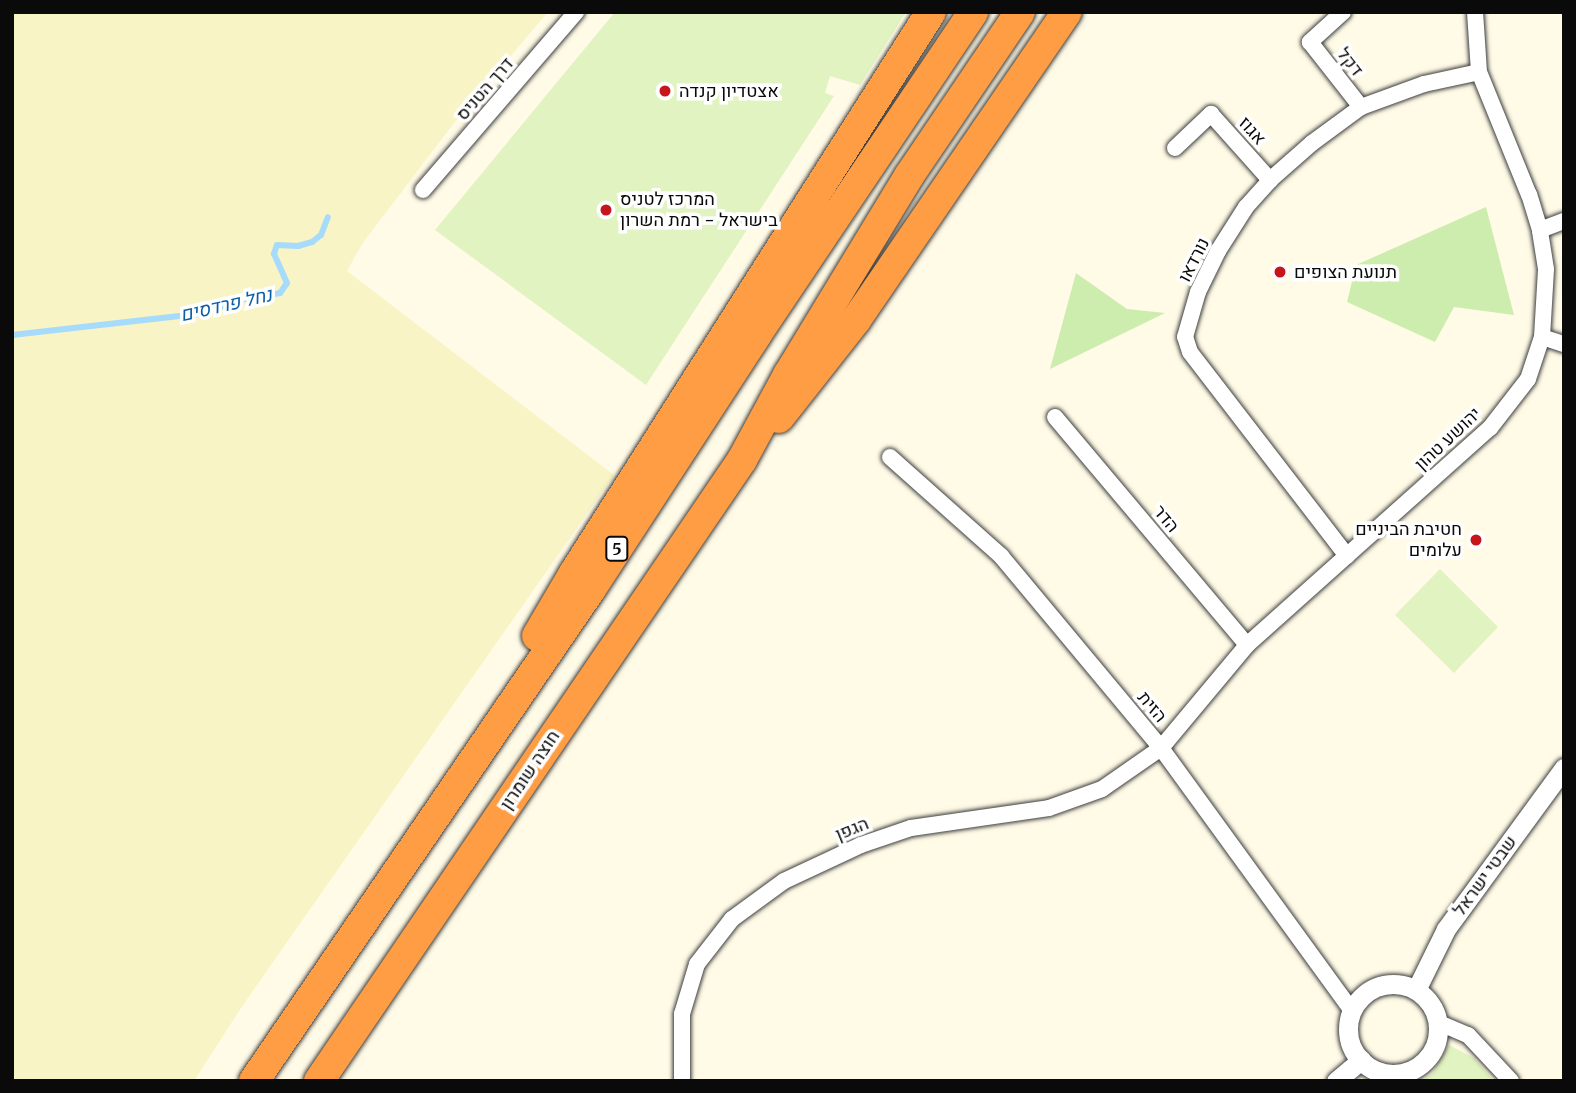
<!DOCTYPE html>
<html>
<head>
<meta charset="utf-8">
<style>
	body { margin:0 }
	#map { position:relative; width:1576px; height:1093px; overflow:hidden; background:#fffbe7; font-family:Merriweather,Heebo,serif }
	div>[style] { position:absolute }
	.farmland>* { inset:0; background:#f8f4c5 }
	.green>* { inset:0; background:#cdedae }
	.pitch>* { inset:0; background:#e1f3c0 }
	.stream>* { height:6px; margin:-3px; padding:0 3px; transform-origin:3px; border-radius:3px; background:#a6dbfc }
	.roads { filter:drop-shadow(0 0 2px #3d3d3d) drop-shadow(0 0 2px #3d3d3d) }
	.minor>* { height:16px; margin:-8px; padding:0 8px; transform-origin:8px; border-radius:8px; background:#fff }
	.tertiary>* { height:19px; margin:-9.5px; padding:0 9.5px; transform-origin:9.5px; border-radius:9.5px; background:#fff }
	.tertiary>.ring { margin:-9.5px; padding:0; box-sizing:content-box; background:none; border:19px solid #fff; border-radius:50% }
	.motorway>* { height:30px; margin:-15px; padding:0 15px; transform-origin:15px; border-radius:15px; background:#ff9d45 }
	.dots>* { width:19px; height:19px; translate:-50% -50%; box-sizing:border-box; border:4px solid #fff; border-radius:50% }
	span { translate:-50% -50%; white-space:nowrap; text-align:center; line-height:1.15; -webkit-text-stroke:7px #fff; paint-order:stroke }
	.shield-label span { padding:2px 5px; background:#fff; border:2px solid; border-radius:5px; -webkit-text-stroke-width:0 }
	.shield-label { font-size:16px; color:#0a0a0a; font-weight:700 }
	.street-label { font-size:18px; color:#0a0a0a }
	.poi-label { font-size:18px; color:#0a0a0a }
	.left { translate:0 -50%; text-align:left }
	.right { translate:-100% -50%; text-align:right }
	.water-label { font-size:19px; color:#095fa7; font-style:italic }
	.frame { position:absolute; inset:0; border:14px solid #0a0a0a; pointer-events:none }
</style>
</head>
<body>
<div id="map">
	<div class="farmland">
		<i style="clip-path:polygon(12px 12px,548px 12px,454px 123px,362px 244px,347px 271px,614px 475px,243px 1005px,194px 1081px,12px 1081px)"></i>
	</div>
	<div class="green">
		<i style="clip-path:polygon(1486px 207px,1514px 315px,1454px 307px,1435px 342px,1347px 302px,1356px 265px)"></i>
		<i style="clip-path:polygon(1076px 273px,1127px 309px,1165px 313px,1050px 369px)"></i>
	</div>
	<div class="pitch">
		<i style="clip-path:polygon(615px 12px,906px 12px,860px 85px,830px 76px,825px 93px,834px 96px,646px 385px,435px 230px)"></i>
		<i style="clip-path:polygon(1440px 569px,1498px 627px,1454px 673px,1395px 615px)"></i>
		<i style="clip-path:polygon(1449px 1045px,1474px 1058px,1494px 1081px,1420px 1081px,1432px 1074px)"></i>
	</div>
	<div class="stream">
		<i style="left:12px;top:335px;width:195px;rotate:-6.5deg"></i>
		<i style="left:206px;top:313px;width:35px;rotate:-22deg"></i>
		<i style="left:239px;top:300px;width:42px;rotate:-9.7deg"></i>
		<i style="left:280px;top:293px;width:12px;rotate:-55deg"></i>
		<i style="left:287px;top:283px;width:32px;rotate:-114deg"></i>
		<i style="left:274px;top:254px;width:9px;rotate:-72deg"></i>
		<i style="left:277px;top:245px;width:21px;rotate:3deg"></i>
		<i style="left:298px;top:246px;width:15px;rotate:-16deg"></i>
		<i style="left:312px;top:242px;width:11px;rotate:-38deg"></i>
		<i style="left:321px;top:235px;width:19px;rotate:-69deg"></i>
	</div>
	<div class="roads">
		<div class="minor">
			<i style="left:1343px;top:12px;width:45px;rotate:137.7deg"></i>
			<i style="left:1310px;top:42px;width:83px;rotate:51.9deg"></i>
			<i style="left:1175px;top:148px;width:50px;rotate:-43.4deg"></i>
			<i style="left:1211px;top:114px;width:89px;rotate:48.2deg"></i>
			<i style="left:423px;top:190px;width:235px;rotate:-49.3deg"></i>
			<i style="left:1540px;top:230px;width:26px;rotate:-21deg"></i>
			<i style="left:1542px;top:337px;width:23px;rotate:18deg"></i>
			<i style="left:1055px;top:417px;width:298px;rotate:49.9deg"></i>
			<i style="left:890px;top:457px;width:149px;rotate:41.7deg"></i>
			<i style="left:1001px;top:556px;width:250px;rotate:50.2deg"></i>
			<i style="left:1161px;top:748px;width:325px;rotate:54deg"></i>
			<i style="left:1347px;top:556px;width:257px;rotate:-127.6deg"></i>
			<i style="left:1190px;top:352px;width:16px;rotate:-108deg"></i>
			<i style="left:1185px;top:337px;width:47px;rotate:-73.9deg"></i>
			<i style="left:1198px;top:292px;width:46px;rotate:-64deg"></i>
			<i style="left:1218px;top:251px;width:52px;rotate:-57.5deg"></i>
			<i style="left:1246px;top:207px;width:36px;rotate:-48deg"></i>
			<i style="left:1270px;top:180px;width:56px;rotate:-41.4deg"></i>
			<i style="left:1312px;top:143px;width:61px;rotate:-36.3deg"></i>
			<i style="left:1361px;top:107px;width:67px;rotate:-20.1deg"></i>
			<i style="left:1424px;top:84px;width:56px;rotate:-12.3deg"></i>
			<i style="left:1437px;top:1022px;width:34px;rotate:23deg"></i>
			<i style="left:1468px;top:1035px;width:63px;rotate:46.9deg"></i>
			<i style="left:682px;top:1081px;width:67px;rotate:-90deg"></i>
			<i style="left:682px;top:1014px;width:52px;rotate:-73.3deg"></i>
			<i style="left:697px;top:964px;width:57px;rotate:-52.1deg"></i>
			<i style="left:732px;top:919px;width:64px;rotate:-36.2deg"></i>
			<i style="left:784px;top:881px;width:85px;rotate:-25.1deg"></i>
			<i style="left:861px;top:845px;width:53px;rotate:-18.8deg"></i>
			<i style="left:911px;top:828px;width:139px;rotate:-8.2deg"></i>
			<i style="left:1049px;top:808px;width:56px;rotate:-19.7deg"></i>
			<i style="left:1102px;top:789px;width:72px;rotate:-34.8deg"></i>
			<i style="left:1161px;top:748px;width:134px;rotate:-50.1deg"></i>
			<i style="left:1247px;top:645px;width:326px;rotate:-41.8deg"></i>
			<i style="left:1490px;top:428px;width:62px;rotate:-52.2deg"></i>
			<i style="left:1528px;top:379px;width:44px;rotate:-71.6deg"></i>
			<i style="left:1542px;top:337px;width:68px;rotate:-86.6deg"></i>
			<i style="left:1546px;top:269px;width:39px;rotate:-99deg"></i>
			<i style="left:1540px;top:230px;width:37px;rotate:-107deg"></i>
			<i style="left:1529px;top:195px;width:133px;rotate:-112.1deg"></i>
			<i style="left:1479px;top:72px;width:60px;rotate:-93.8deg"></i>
			<i style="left:1382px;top:1081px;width:8px;rotate:-90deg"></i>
		</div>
		<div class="tertiary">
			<i class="ring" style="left:1348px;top:984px;width:71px;height:71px"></i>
			<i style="left:1416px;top:990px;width:68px;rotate:-63.8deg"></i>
			<i style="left:1446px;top:929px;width:200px;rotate:-53.8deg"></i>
			<i style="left:1336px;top:1081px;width:33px;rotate:-40deg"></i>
		</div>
		<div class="motorway">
			<i style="left:779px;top:418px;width:125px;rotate:-51.8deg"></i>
			<i style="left:856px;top:320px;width:373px;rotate:-55.6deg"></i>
			<i style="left:537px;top:636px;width:73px;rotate:-59.6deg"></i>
			<i style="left:574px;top:573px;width:665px;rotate:-57.53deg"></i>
			<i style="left:254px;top:1081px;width:596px;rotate:-55.59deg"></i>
			<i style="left:591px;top:589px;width:304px;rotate:-56.9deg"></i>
			<i style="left:757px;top:334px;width:388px;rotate:-56.1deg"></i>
			<i style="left:319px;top:1081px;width:751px;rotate:-55.74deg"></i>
			<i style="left:742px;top:460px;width:97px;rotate:-61.6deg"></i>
			<i style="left:788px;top:375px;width:233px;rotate:-58.7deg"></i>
			<i style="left:909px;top:176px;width:198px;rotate:-55.9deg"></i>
		</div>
	</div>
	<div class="dots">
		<i style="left:665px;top:91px;background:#c7161b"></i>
		<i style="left:606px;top:210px;background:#c7161b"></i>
		<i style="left:1280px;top:272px;background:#c7161b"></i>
		<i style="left:1476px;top:540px;background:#c7161b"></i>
	</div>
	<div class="shield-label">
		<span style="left:617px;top:549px">5</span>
	</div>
	<div class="street-label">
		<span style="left:1350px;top:62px;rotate:52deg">דקל</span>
		<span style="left:485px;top:89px;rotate:-49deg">דרך הטניס</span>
		<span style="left:1252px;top:131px;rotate:48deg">אגוז</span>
		<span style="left:1194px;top:260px;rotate:-63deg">נורדאו</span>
		<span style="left:1448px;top:439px;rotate:-43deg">יהושע טהון</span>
		<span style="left:1166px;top:519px;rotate:50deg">הדר</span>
		<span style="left:1152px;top:707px;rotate:50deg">הזית</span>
		<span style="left:530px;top:770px;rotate:-56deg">חוצה שומרון</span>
		<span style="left:852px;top:829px;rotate:-22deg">הגפן</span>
		<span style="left:1485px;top:876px;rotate:-54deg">שבטי ישראל</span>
	</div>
	<div class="poi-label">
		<span class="left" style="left:679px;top:91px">אצטדיון קנדה</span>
		<span class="left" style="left:620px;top:210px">המרכז לטניס<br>בישראל - רמת השרון</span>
		<span class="left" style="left:1294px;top:272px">תנועת הצופים</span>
		<span class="right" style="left:1462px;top:540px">חטיבת הביניים<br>עלומים</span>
	</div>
	<div class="water-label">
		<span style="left:226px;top:305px;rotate:-13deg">נחל פרדסים</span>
	</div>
	<div class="frame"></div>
</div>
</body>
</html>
